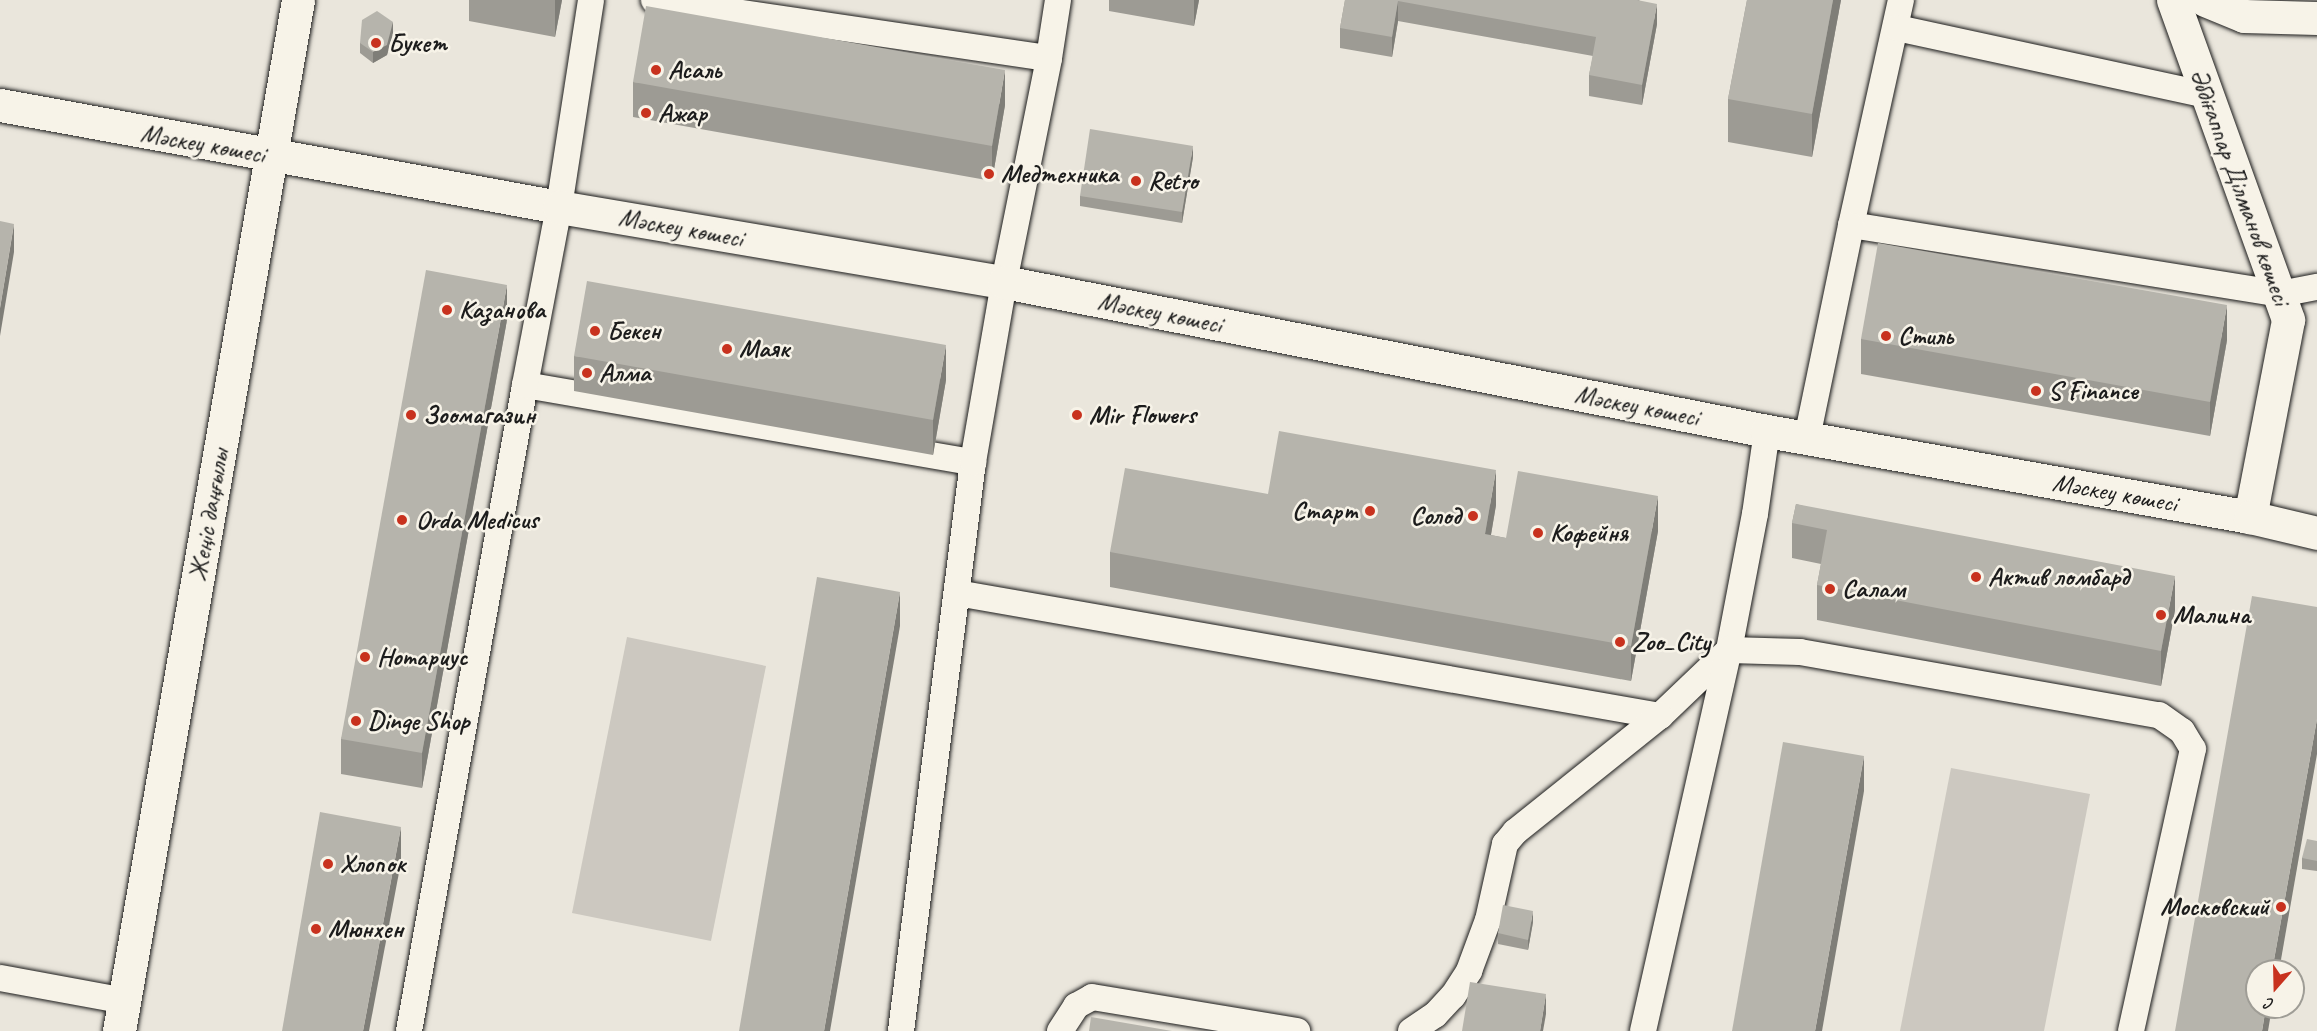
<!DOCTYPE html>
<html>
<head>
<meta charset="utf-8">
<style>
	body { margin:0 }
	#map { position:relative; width:2317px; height:1031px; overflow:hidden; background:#eae6dc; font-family:Caveat,sans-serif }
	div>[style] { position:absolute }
	.green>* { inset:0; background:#ccc8c0 }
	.roads { filter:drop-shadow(0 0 2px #1c1c1c) drop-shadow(0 0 2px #1c1c1c) }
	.lane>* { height:26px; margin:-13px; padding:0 13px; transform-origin:13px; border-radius:13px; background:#f7f3e8 }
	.street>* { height:33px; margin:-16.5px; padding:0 16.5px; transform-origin:16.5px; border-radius:16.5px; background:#f7f3e8 }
	.secondary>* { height:33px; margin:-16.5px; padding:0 16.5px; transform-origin:16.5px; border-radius:16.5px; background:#f7f3e8 }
	.wall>* { inset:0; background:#9d9b94 }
	.shaded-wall>* { inset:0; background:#7f7e78 }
	.building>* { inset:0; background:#b6b4ac }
	.dots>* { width:16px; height:16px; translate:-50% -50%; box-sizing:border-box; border:3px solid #f7f3e8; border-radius:50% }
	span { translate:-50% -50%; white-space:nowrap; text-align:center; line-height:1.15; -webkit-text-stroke:5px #f7f3e8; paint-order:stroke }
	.poi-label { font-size:26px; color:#1c1c1c; font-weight:700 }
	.left { translate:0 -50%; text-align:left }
	.right { translate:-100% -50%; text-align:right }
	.street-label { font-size:26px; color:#1c1c1c }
	.north { position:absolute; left:2245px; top:959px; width:60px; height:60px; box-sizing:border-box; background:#f7f3e8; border:2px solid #9f9d96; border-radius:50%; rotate:200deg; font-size:16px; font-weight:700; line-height:24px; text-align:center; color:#1c1c1c }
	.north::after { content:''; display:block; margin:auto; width:21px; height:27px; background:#c8321e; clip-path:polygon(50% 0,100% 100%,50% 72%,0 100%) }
</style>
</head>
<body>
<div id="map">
	<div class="green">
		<i style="clip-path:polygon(627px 637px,766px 666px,711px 941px,572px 913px)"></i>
		<i style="clip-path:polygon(1951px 768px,2090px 794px,2044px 1031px,1900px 1031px)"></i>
	</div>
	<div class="roads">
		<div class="lane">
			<i style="left:654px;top:0;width:399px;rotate:8.4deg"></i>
			<i style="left:1901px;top:0;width:230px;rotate:102.5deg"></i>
			<i style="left:1851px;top:225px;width:435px;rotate:9.1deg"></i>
			<i style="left:2280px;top:294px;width:38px;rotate:-11deg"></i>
			<i style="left:1897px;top:28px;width:317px;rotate:12.2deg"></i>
			<i style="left:525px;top:385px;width:455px;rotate:9.8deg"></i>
			<i style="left:1807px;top:438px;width:217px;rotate:-78.3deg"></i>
			<i style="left:957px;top:593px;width:714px;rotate:9.92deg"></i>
			<i style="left:1660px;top:716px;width:95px;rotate:-43.7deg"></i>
			<i style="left:1729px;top:650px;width:138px;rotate:-79.2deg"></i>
			<i style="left:1755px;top:514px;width:84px;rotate:-81.8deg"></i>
			<i style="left:0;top:978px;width:127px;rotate:10.4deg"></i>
			<i style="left:409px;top:1031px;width:656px;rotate:-79.82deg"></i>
			<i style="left:525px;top:385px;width:181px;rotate:-79.2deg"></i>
			<i style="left:559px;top:207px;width:209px;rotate:-81.2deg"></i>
			<i style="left:901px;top:1031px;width:574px;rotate:-82.79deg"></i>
			<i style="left:973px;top:462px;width:183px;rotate:-80.2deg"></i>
			<i style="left:1004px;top:282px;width:228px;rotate:-78.6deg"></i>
			<i style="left:1049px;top:58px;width:59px;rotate:-81.2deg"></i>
			<i style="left:1060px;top:1031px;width:30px;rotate:-57deg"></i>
			<i style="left:1076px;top:1006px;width:18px;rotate:-29deg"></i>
			<i style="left:1092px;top:997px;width:208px;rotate:9.4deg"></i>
			<i style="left:1411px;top:1031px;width:29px;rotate:-34deg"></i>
			<i style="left:1435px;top:1015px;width:26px;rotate:-47deg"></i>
			<i style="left:1453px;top:996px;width:30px;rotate:-57deg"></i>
			<i style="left:1469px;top:971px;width:54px;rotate:-69.6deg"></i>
			<i style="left:1488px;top:920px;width:78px;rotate:-77.4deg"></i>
			<i style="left:1505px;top:844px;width:16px;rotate:-50deg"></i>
			<i style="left:1515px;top:832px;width:186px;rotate:-38.7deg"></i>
			<i style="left:1643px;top:1031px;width:391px;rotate:-77.3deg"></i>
			<i style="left:1729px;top:650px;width:71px;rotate:1.6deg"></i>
			<i style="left:1800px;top:652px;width:364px;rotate:10deg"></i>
			<i style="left:2159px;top:715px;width:28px;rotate:35deg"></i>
			<i style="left:2182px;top:731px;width:21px;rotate:59deg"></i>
			<i style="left:2193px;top:749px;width:289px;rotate:102.4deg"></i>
		</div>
		<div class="street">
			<i style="left:2173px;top:0;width:340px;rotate:70.2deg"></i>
			<i style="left:2288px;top:320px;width:201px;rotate:100.9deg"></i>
			<i style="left:2205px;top:0;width:42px;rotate:22.3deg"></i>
			<i style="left:2244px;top:16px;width:73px;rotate:1.6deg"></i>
		</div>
		<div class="secondary">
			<i style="left:0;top:105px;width:568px;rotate:10.34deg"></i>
			<i style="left:559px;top:207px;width:451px;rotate:9.6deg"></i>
			<i style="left:1004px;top:282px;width:777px;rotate:11.05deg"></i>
			<i style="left:1767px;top:431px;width:491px;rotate:10.1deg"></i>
			<i style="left:2250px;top:517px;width:69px;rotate:13.4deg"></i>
			<i style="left:119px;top:1031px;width:1046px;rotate:-80.15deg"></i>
		</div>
	</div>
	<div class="wall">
		<i style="clip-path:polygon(469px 0,562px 0,555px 37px,469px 21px)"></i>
		<i style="clip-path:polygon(1109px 0,1199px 0,1194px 26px,1109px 11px)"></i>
		<i style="clip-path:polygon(1345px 0,1639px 0,1657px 24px,1642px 105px,1589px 96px,1589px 75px,1593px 56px,1398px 21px,1392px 57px,1340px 48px,1340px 28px)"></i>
		<i style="clip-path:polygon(1747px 0,1841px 0,1812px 157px,1728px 142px,1728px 99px)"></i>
		<i style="clip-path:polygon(393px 33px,387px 55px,373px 63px,360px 53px,360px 43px)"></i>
		<i style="clip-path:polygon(633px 82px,1005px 105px,992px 181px,633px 117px)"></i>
		<i style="clip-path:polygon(1193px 157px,1182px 223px,1080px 206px,1080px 196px)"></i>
		<i style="clip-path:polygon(507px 320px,422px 788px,341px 774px,341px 739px)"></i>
		<i style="clip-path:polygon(1861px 339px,2227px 340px,2210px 436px,1861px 374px)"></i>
		<i style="clip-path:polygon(574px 356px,946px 380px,933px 455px,574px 391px)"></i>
		<i style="clip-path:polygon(1268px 494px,1496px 505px,1491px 535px,1506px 538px,1658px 531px,1631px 681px,1110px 587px,1110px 552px)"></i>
		<i style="clip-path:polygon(1796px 504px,2175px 610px,2161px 686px,1817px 620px,1817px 585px,1821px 564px,1792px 558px,1792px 523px)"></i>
		<i style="clip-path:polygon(2317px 841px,2317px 871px,2302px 869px,2302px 858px)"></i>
		<i style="clip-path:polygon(1533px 922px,1528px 950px,1498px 944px,1498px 933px)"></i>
	</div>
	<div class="shaded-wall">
		<i style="clip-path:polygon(555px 0,562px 0,555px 37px)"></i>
		<i style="clip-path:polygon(1194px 0,1199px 0,1194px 26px)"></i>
		<i style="clip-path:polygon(1833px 0,1841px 0,1812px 157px,1812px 114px)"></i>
		<i style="clip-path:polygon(1398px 1px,1398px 21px,1392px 57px,1392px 37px)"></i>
		<i style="clip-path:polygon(1657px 4px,1657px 24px,1642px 105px,1642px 85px)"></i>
		<i style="clip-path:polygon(393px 22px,393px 33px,387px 55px,373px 63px,373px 52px)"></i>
		<i style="clip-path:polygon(1005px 70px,1005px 105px,992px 181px,992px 146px)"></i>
		<i style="clip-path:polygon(1193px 146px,1193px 157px,1182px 223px,1182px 212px)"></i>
		<i style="clip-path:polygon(14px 224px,14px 252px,0 336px,0 308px)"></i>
		<i style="clip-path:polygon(507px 285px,507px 320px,422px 788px,422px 753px)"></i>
		<i style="clip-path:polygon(2227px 305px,2227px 340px,2210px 436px,2210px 402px)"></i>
		<i style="clip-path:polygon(946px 345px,946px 380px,933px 455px,933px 420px)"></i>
		<i style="clip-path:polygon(1496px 470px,1496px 505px,1485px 569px,1485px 534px)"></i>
		<i style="clip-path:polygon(1658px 496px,1658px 531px,1631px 681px,1631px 646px)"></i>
		<i style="clip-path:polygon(2175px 576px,2175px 610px,2161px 686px,2161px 651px)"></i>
		<i style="clip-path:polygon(900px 592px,900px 626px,830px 1031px,824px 1031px)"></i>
		<i style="clip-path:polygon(2317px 719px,2317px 754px,2279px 971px,2272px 971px)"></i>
		<i style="clip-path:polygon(1864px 756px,1864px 791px,1822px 1031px,1815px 1031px)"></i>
		<i style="clip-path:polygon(401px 827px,401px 862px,369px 1031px,363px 1031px)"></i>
		<i style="clip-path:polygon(1533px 911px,1533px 922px,1528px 950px,1528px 940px)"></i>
		<i style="clip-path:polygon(1546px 994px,1546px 1014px,1543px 1031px,1540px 1031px)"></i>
		<i style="clip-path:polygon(2266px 1007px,2272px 1007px,2268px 1031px,2262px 1031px)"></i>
	</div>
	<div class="building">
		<i style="clip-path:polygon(1345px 0,1637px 0,1657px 4px,1642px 85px,1589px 75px,1596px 37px,1398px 1px,1392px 37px,1340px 28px)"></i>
		<i style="clip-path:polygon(1747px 0,1833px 0,1812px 114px,1728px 99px)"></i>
		<i style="clip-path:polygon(646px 6px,1005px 70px,992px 146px,633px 82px)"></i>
		<i style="clip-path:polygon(377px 11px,393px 22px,387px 45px,373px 52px,360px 43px,362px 20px)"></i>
		<i style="clip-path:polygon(1090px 129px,1193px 146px,1182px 212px,1080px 196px)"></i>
		<i style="clip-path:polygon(0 221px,14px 224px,0 308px)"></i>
		<i style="clip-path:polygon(1878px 243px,2227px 305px,2210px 402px,1861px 339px)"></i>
		<i style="clip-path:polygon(426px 270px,507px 285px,422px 753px,341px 739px)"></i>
		<i style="clip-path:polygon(587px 281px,946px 345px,933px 420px,574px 356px)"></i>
		<i style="clip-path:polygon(1279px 431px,1496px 470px,1485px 534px,1506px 538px,1518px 471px,1658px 496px,1631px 646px,1110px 552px,1125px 468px,1268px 494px)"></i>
		<i style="clip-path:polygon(1796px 504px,2175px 576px,2161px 651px,1817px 585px,1827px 530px,1792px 523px)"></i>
		<i style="clip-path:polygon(817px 577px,900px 592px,824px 1031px,739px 1031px)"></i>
		<i style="clip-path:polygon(2252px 596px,2317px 607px,2317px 719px,2272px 971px,2257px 971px,2257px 1007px,2266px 1007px,2262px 1031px,2175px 1031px)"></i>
		<i style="clip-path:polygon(1783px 742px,1864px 756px,1815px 1031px,1732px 1031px)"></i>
		<i style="clip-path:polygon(320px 812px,401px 827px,363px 1031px,282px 1031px)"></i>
		<i style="clip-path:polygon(2307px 839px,2317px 841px,2317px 861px,2302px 858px)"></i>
		<i style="clip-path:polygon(1503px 905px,1533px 911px,1528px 940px,1498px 933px)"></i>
		<i style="clip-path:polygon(1470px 982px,1546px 994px,1540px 1031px,1462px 1031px)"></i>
		<i style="clip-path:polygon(1091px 1017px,1172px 1031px,1089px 1031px)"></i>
	</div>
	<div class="dots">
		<i style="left:376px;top:43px;background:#c8321e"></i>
		<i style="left:656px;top:70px;background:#c8321e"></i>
		<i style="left:646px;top:113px;background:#c8321e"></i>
		<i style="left:989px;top:174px;background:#c8321e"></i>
		<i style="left:1136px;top:181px;background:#c8321e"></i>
		<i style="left:447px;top:310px;background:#c8321e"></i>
		<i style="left:595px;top:331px;background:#c8321e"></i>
		<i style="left:1886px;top:336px;background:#c8321e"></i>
		<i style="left:727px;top:349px;background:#c8321e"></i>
		<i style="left:587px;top:373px;background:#c8321e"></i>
		<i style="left:2036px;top:391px;background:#c8321e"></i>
		<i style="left:411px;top:415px;background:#c8321e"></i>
		<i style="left:1077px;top:415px;background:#c8321e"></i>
		<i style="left:1370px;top:511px;background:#c8321e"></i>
		<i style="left:1473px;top:516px;background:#c8321e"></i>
		<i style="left:402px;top:520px;background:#c8321e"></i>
		<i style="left:1538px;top:533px;background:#c8321e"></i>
		<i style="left:1976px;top:577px;background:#c8321e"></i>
		<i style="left:1830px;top:589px;background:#c8321e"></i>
		<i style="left:2161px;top:615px;background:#c8321e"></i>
		<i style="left:1620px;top:642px;background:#c8321e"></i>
		<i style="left:365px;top:657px;background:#c8321e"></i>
		<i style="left:356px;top:721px;background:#c8321e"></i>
		<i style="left:328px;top:864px;background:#c8321e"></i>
		<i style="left:2281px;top:907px;background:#c8321e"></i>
		<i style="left:316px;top:929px;background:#c8321e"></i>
	</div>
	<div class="poi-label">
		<span class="left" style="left:388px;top:43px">Букет</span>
		<span class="left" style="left:668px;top:70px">Асаль</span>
		<span class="left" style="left:658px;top:113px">Ажар</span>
		<span class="left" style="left:1001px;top:174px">Медтехника</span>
		<span class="left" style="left:1148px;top:181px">Retro</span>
		<span class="left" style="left:459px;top:310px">Казанова</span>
		<span class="left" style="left:607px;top:331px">Бекен</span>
		<span class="left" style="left:1898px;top:336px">Стиль</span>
		<span class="left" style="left:739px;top:349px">Маяк</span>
		<span class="left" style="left:599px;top:373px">Алма</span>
		<span class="left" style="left:2048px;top:391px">S Finance</span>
		<span class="left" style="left:423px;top:415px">Зоомагазин</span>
		<span class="left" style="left:1089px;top:415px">Mir Flowers</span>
		<span class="right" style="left:1358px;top:511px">Старт</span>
		<span class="right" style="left:1461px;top:516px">Солод</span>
		<span class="left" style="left:416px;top:520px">Orda Medicus</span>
		<span class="left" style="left:1550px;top:533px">Кофейня</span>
		<span class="left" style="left:1988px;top:577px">Актив ломбард</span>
		<span class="left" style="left:1842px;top:589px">Салам</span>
		<span class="left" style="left:2173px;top:615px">Малина</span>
		<span class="left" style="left:1632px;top:642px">Zoo_City</span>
		<span class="left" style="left:377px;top:657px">Нотариус</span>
		<span class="left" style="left:368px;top:721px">Dinge Shop</span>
		<span class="left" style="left:340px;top:864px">Хлопок</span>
		<span class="right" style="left:2269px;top:907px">Московский</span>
		<span class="left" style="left:328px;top:929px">Мюнхен</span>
	</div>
	<div class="street-label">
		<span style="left:203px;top:144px;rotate:10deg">Мәскеу көшесі</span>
		<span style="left:2240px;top:187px;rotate:70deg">Әбдіғаппар Ділманов көшесі</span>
		<span style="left:681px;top:228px;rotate:10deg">Мәскеу көшесі</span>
		<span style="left:1160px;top:313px;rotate:11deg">Мәскеу көшесі</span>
		<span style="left:1637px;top:406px;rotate:11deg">Мәскеу көшесі</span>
		<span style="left:2115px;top:493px;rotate:10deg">Мәскеу көшесі</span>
		<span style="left:209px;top:515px;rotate:-80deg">Жеңіс даңғылы</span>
	</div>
	<div class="north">С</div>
</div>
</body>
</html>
